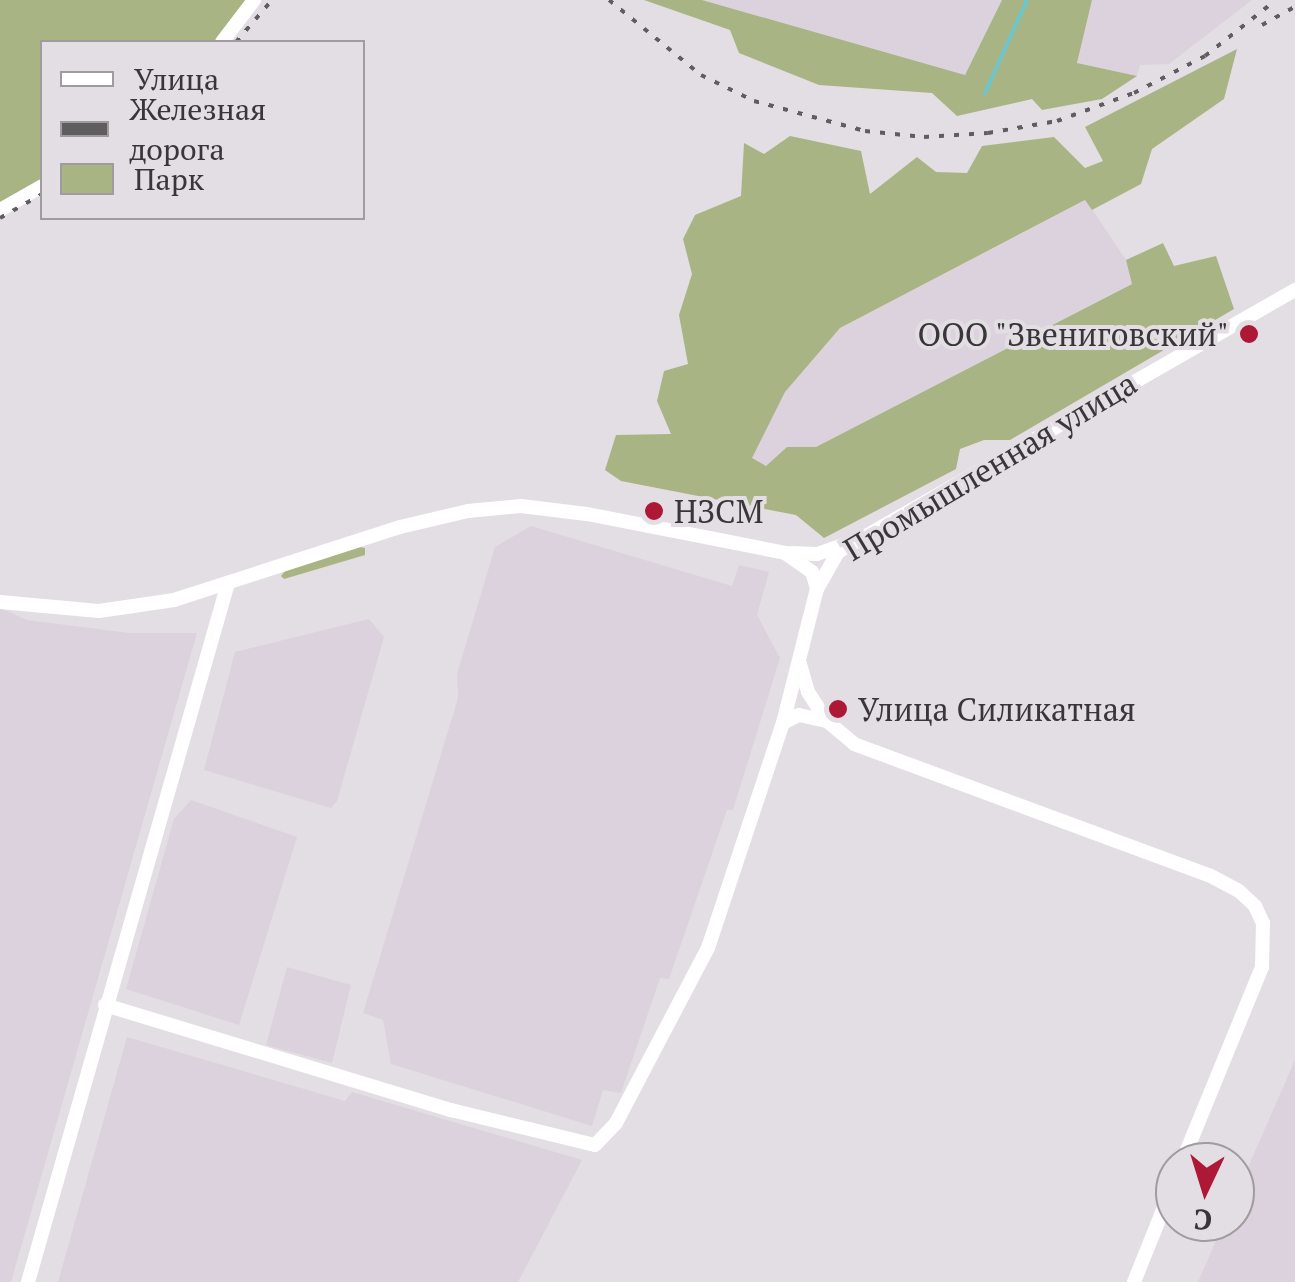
<!DOCTYPE html>
<html>
<head>
<meta charset="utf-8">
<style>
	body { margin:0 }
	#map { position:relative; width:1295px; height:1282px; overflow:hidden; background:#e3dee3; font-family:"PT Serif",serif }
	div>[style] { position:absolute }
	.built>* { inset:0; background:#dcd2dd }
	.green>* { inset:0; background:#a9b484 }
	.stream>* { height:4px; margin:-2px; padding:0 2px; transform-origin:2px; border-radius:2px; background:#6ec6cb }
	.minor>* { height:14px; margin:-7px; padding:0 7px; transform-origin:7px; border-radius:7px; background:#fff }
	.rail>* { height:4px; margin-top:-2px; transform-origin:0; background:repeating-linear-gradient(90deg,#5f5d5f 0 5px,transparent 0 15px) }
	.dots>* { width:28px; height:28px; translate:-50% -50%; box-sizing:border-box; border:5px solid #e3dee3; border-radius:50% }
	span { translate:-50% -50%; white-space:nowrap; text-align:center; line-height:1.15; -webkit-text-stroke:8px #e3dee3; paint-order:stroke }
	.poi-label { font-size:32px; color:#383638 }
	.right { translate:-100% -50%; text-align:right }
	.left { translate:0 -50%; text-align:left }
	.street-label { font-size:32px; color:#383638 }
	.legend { position:absolute; left:40px; top:40px; width:325px; height:180px; box-sizing:border-box; background:#e3dee3; border:2px solid #9f9b9f; margin:0; padding:12px 18px; list-style:none; font-size:30px; color:#383638 }
	.legend li { display:flex; align-items:center; gap:20px; height:50px }
	.legend b { width:50px; border:2px solid #9f9b9f }
	.north { position:absolute; left:1155px; top:1142px; width:100px; height:100px; box-sizing:border-box; background:#e3dee3; border:2px solid #9f9b9f; border-radius:50%; rotate:184deg; font-size:28px; font-weight:700; line-height:40px; text-align:center; color:#383638 }
	.north::after { content:''; display:block; margin:auto; width:35px; height:45px; background:#ad1837; clip-path:polygon(50% 0,100% 100%,50% 72%,0 100%) }
</style>
</head>
<body>
<div id="map">
	<div class="built">
		<i style="clip-path:polygon(702px 0,1002px 0,965px 75px)"></i>
		<i style="clip-path:polygon(1092px 0,1252px 0,1169px 64px,1140px 65px,1137px 76px,1077px 63px)"></i>
		<i style="clip-path:polygon(1086px 200px,1126px 260px,1133px 283px,816px 447px,787px 447px,766px 466px,751px 458px,785px 392px,840px 328px)"></i>
		<i style="clip-path:polygon(531px 526px,732px 586px,739px 565px,769px 572px,757px 615px,780px 658px,733px 810px,727px 810px,669px 979px,660px 978px,621px 1093px,603px 1090px,592px 1126px,391px 1064px,383px 1020px,363px 1013px,458px 698px,457px 674px,495px 547px)"></i>
		<i style="clip-path:polygon(0 608px,27px 620px,129px 633px,197px 633px,11px 1282px,0 1282px)"></i>
		<i style="clip-path:polygon(369px 619px,384px 637px,337px 801px,331px 808px,204px 770px,235px 652px)"></i>
		<i style="clip-path:polygon(191px 800px,297px 837px,239px 1025px,126px 989px,174px 819px)"></i>
		<i style="clip-path:polygon(287px 967px,351px 985px,332px 1063px,266px 1045px)"></i>
		<i style="clip-path:polygon(127px 1037px,345px 1101px,352px 1092px,582px 1160px,518px 1282px,58px 1282px)"></i>
		<i style="clip-path:polygon(1295px 1060px,1295px 1282px,1198px 1282px,1224px 1222px,1235px 1222px,1235px 1197px)"></i>
	</div>
	<div class="green">
		<i style="clip-path:polygon(0 0,254px 0,222px 42px,42px 42px,42px 186px,0 210px)"></i>
		<i style="clip-path:polygon(644px 0,702px 0,965px 75px,1002px 0,1092px 0,1077px 63px,1137px 76px,1102px 99px,1042px 110px,1032px 99px,957px 116px,932px 93px,819px 85px,739px 53px,730px 30px)"></i>
		<i style="clip-path:polygon(1237px 49px,1224px 99px,1152px 149px,1141px 184px,1092px 210px,1085px 200px,840px 328px,785px 392px,752px 458px,766px 466px,787px 447px,816px 447px,1132px 284px,1126px 260px,1163px 243px,1174px 266px,1216px 256px,1234px 309px,1010px 440px,984px 440px,960px 449px,956px 469px,824px 538px,796px 515px,621px 481px,605px 470px,616px 435px,671px 434px,657px 401px,664px 371px,688px 364px,679px 315px,692px 274px,683px 239px,695px 215px,741px 196px,744px 143px,764px 154px,790px 136px,861px 151px,870px 194px,917px 157px,936px 172px,967px 173px,982px 146px,1054px 137px,1085px 168px,1103px 161px,1085px 127px)"></i>
		<i style="clip-path:polygon(360px 547px,365px 548px,365px 555px,284px 579px,281px 576px,285px 571px)"></i>
	</div>
	<div class="stream">
		<i style="left:985px;top:93px;width:102px;rotate:-65.7deg"></i>
	</div>
	<div class="minor">
		<i style="left:222px;top:42px;width:53px;rotate:-52.7deg"></i>
		<i style="left:0;top:210px;width:48px;rotate:-29.7deg"></i>
		<i style="left:791px;top:553px;width:26px;rotate:2deg"></i>
		<i style="left:817px;top:554px;width:28px;rotate:-19deg"></i>
		<i style="left:0;top:602px;width:99px;rotate:5.2deg"></i>
		<i style="left:99px;top:611px;width:76px;rotate:-8.3deg"></i>
		<i style="left:174px;top:600px;width:237px;rotate:-17.9deg"></i>
		<i style="left:400px;top:527px;width:70px;rotate:-13.2deg"></i>
		<i style="left:468px;top:511px;width:53px;rotate:-5.4deg"></i>
		<i style="left:521px;top:506px;width:66px;rotate:6.9deg"></i>
		<i style="left:587px;top:514px;width:202px;rotate:11.1deg"></i>
		<i style="left:785px;top:553px;width:33px;rotate:35deg"></i>
		<i style="left:812px;top:572px;width:17px;rotate:73deg"></i>
		<i style="left:800px;top:664px;width:29px;rotate:74deg"></i>
		<i style="left:808px;top:692px;width:35px;rotate:57deg"></i>
		<i style="left:827px;top:721px;width:35px;rotate:40deg"></i>
		<i style="left:854px;top:744px;width:378px;rotate:20.3deg"></i>
		<i style="left:1209px;top:875px;width:34px;rotate:28deg"></i>
		<i style="left:1239px;top:891px;width:22px;rotate:43deg"></i>
		<i style="left:1255px;top:906px;width:19px;rotate:65deg"></i>
		<i style="left:1263px;top:923px;width:44px;rotate:91.3deg"></i>
		<i style="left:1262px;top:967px;width:211px;rotate:112.3deg"></i>
		<i style="left:783px;top:723px;width:18px;rotate:-27deg"></i>
		<i style="left:799px;top:715px;width:29px;rotate:12deg"></i>
		<i style="left:105px;top:1005px;width:362px;rotate:16.9deg"></i>
		<i style="left:451px;top:1110px;width:148px;rotate:13.7deg"></i>
		<i style="left:595px;top:1145px;width:30px;rotate:-46deg"></i>
		<i style="left:616px;top:1123px;width:198px;rotate:-62.3deg"></i>
		<i style="left:708px;top:948px;width:237px;rotate:-71.6deg"></i>
		<i style="left:783px;top:723px;width:138px;rotate:-75.8deg"></i>
		<i style="left:817px;top:589px;width:43px;rotate:-60.4deg"></i>
		<i style="left:838px;top:552px;width:527px;rotate:-29.83deg"></i>
		<i style="left:28px;top:1282px;width:727px;rotate:-74.03deg"></i>
		<i style="left:1134px;top:1282px;width:110px;rotate:-68.1deg"></i>
	</div>
	<div class="rail">
		<i style="left:609px;top:0;width:119px;rotate:39.2deg"></i>
		<i style="left:701px;top:75px;width:59px;rotate:26.1deg"></i>
		<i style="left:754px;top:101px;width:115px;rotate:15.1deg"></i>
		<i style="left:865px;top:131px;width:59px;rotate:5.8deg"></i>
		<i style="left:924px;top:137px;width:64px;rotate:-3.6deg"></i>
		<i style="left:988px;top:133px;width:70px;rotate:-9.9deg"></i>
		<i style="left:1057px;top:121px;width:82px;rotate:-20deg"></i>
		<i style="left:1134px;top:93px;width:80px;rotate:-27.5deg"></i>
		<i style="left:1205px;top:56px;width:90px;rotate:-38.3deg"></i>
		<i style="left:1262px;top:25px;width:38px;rotate:-29deg"></i>
		<i style="left:236px;top:42px;width:55px;rotate:-49.4deg"></i>
		<i style="left:0;top:218px;width:48px;rotate:-29.7deg"></i>
	</div>
	<div class="dots">
		<i style="left:1249px;top:334px;background:#ad1837"></i>
		<i style="left:654px;top:511px;background:#ad1837"></i>
		<i style="left:838px;top:709px;background:#ad1837"></i>
	</div>
	<div class="poi-label">
		<span class="right" style="left:1229px;top:334px">ООО "Звениговский"</span>
		<span class="left" style="left:674px;top:511px">НЗСМ</span>
		<span class="left" style="left:858px;top:709px">Улица Силикатная</span>
	</div>
	<div class="street-label">
		<span style="left:990px;top:466px;rotate:-31deg">Промышленная улица</span>
	</div>
	<ul class="legend">
	<li><b style="height:12px;background:#fff"></b>Улица</li>
	<li><b style="height:12px;background:#5f5d5f"></b>Железная дорога</li>
	<li><b style="height:28px;background:#a9b484"></b>Парк</li>
	</ul>
	<div class="north">С</div>
</div>
</body>
</html>
